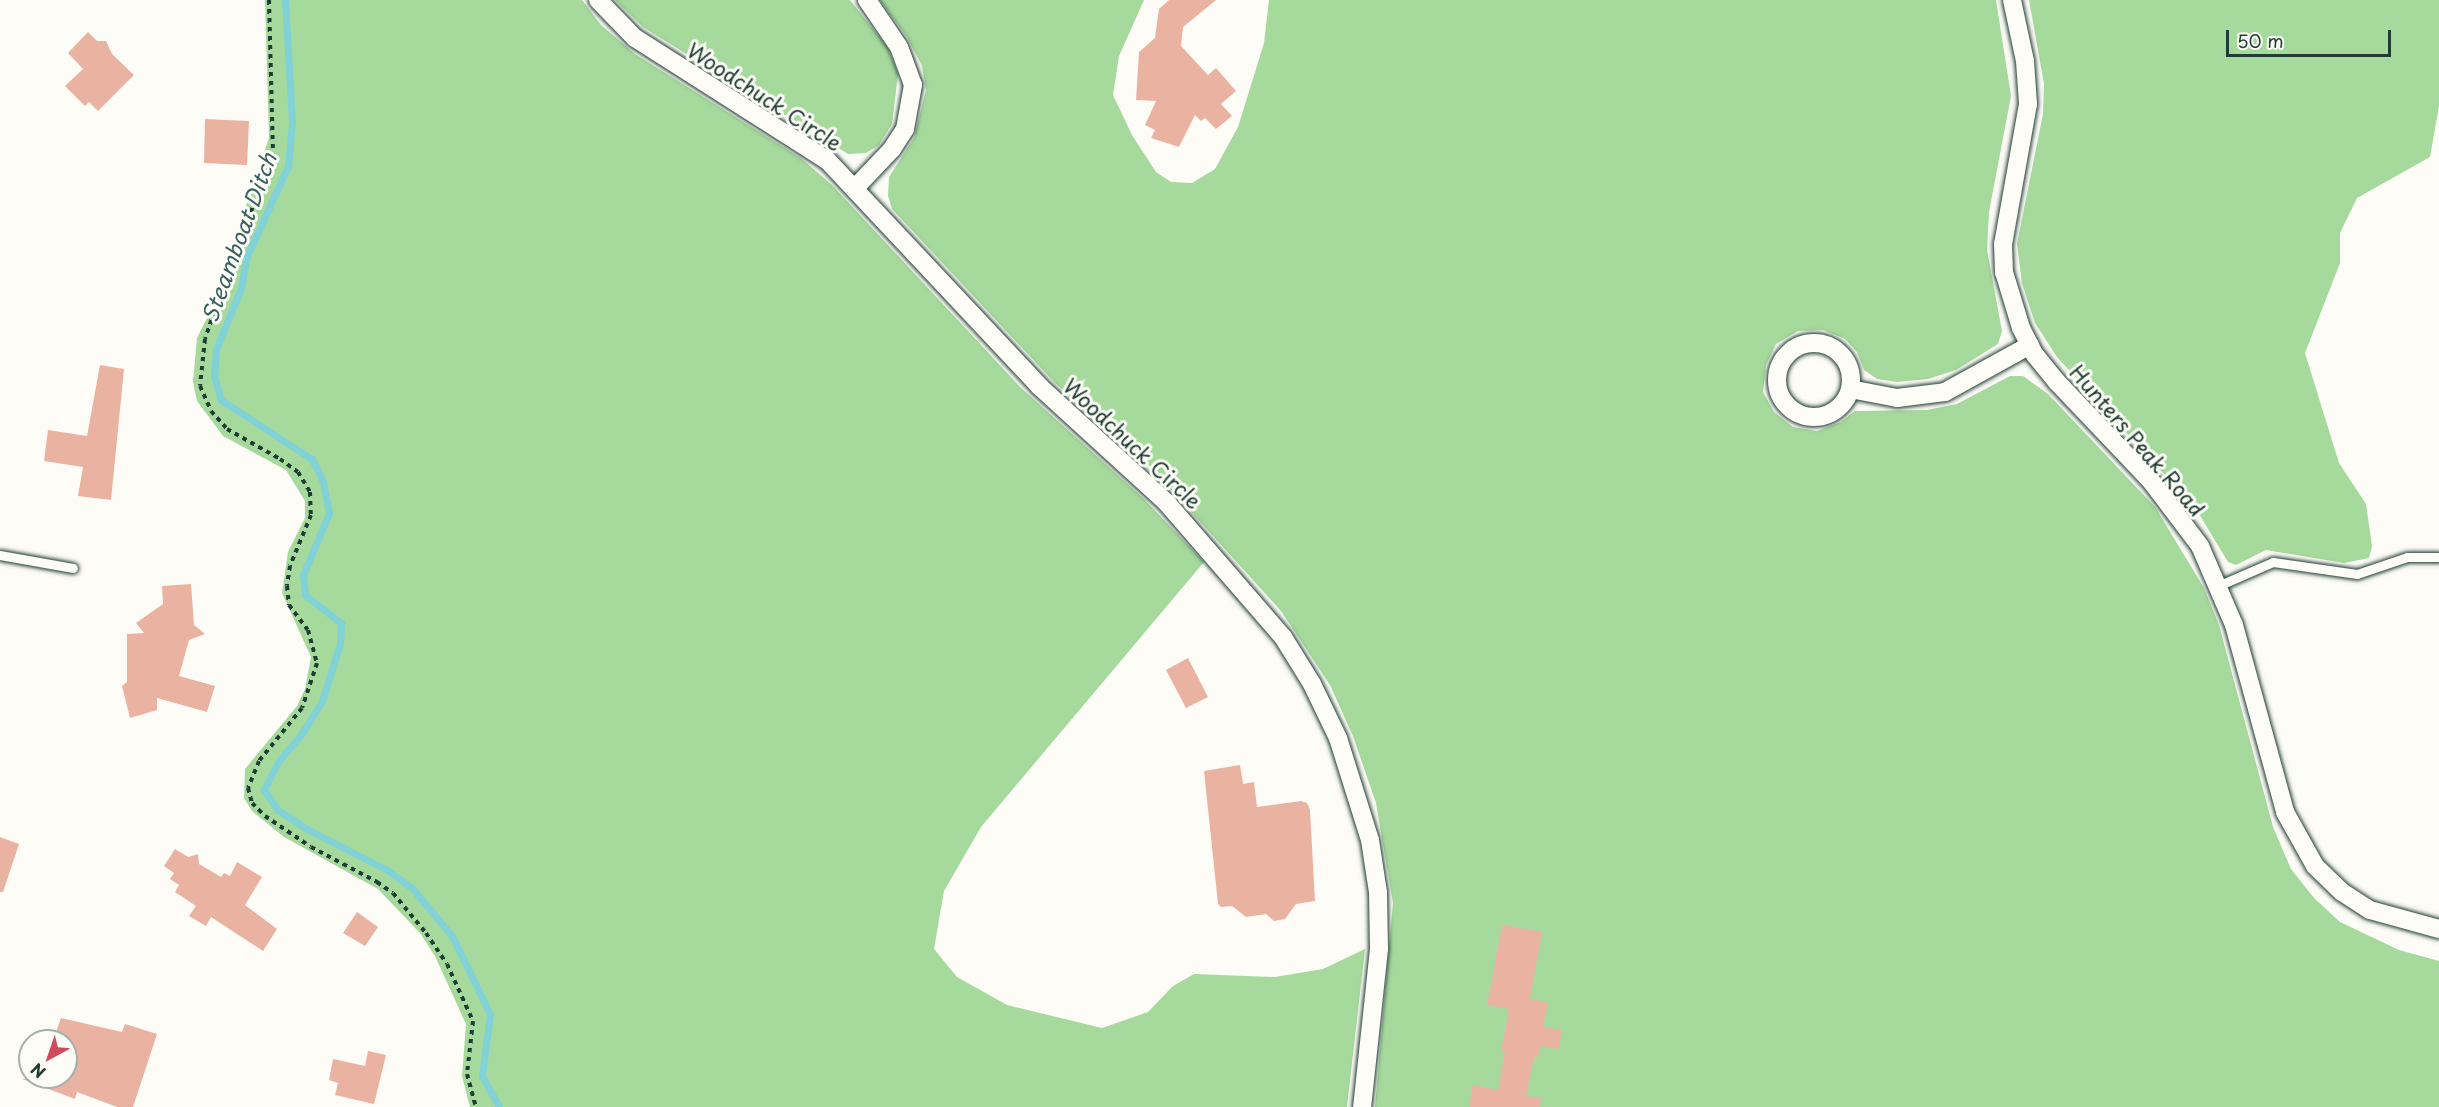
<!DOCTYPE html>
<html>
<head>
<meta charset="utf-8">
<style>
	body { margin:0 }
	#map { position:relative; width:2439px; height:1107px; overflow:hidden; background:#fdfcf7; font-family:"Playpen Sans",sans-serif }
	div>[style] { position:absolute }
	.green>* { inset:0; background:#a6d99c }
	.stream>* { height:7px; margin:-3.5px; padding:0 3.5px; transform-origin:3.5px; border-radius:3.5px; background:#80d2d7 }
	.building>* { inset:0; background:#eab2a1 }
	.path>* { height:4px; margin-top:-2px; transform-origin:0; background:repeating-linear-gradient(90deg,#1f3d34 0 4.5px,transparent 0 9px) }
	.roads { filter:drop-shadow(0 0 2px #1f3d34) drop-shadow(0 0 2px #1f3d34) }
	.service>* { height:9px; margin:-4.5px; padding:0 4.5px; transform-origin:4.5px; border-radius:4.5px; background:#fdfcf7 }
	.minor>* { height:18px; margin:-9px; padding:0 9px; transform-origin:9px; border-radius:9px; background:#fdfcf7 }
	.minor>.ring { margin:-9px; padding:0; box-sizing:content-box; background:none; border:18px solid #fdfcf7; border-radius:50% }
	span { translate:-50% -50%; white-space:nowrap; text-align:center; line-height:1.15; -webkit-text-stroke:6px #fdfcf7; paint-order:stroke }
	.street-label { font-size:21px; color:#1f3d34 }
	.water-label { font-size:22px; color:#37625d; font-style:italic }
	.north { position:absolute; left:18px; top:1029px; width:60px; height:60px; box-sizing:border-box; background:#fdfcf7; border:2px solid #a4b0a9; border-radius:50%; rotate:220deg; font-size:16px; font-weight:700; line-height:24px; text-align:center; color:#1f3d34 }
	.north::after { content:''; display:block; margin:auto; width:21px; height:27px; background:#d1495b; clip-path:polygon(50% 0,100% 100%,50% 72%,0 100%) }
	.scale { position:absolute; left:2226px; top:30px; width:165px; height:27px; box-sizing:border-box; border:3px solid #1f3d34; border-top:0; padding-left:8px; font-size:18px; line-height:21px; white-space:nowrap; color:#1f3d34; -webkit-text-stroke:4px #fdfcf7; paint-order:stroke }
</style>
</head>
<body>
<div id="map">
	<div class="green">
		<i style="clip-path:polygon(265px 0,582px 0,601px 25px,635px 54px,802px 159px,832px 185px,1020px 387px,1143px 498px,1204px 562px,981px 827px,944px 891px,934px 949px,957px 977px,1007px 1005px,1102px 1028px,1148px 1012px,1173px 986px,1194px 974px,1275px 977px,1323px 969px,1365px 949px,1347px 1107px,470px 1107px,462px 1076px,466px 1024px,435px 956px,420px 933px,378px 889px,284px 837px,252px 811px,244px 798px,245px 769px,297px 706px,305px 689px,311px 657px,282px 593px,288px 552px,305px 518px,305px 501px,286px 470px,223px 436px,197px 401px,193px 382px,197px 338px,209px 314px,269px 138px)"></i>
		<i style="clip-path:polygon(615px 0,850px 0,888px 48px,898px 74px,892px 124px,879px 145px,866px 153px,848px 154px,643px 27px)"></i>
		<i style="clip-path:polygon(880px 0,1144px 0,1119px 56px,1113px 95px,1132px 135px,1156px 172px,1171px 182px,1192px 183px,1215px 169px,1238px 127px,1264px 43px,1269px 0,1996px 0,2011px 96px,1989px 212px,1987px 250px,2002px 331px,1998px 344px,1956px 370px,1928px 379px,1897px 382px,1877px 379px,1864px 370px,1857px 352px,1845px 339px,1823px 330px,1798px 331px,1776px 344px,1766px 365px,1763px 392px,1774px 412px,1793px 427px,1817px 431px,1841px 422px,1855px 411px,1927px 410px,1957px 404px,2010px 376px,2023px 376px,2048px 394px,2155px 507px,2204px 588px,2219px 625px,2273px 827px,2291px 869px,2314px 898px,2340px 922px,2399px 950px,2439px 961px,2439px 1107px,1375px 1107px,1393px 903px,1376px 803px,1353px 736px,1330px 685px,1281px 611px,1146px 462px,1055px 383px,892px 209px,888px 196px,889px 177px,914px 138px,926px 90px,922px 66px,907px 37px)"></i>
		<i style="clip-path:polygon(2029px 0,2439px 0,2439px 106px,2430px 157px,2357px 198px,2340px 233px,2340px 263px,2305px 353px,2339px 463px,2366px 504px,2372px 546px,2369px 558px,2344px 563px,2266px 550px,2236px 565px,2228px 562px,2196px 509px,2057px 357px,2035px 323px,2022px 283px,2017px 244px,2043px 114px,2044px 84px)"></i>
	</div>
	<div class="stream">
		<i style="left:285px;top:0;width:123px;rotate:86.7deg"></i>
		<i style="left:292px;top:123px;width:43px;rotate:95.3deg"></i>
		<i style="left:288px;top:166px;width:99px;rotate:114.5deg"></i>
		<i style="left:247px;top:256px;width:33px;rotate:101deg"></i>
		<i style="left:241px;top:288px;width:66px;rotate:112.3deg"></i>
		<i style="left:216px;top:349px;width:27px;rotate:94deg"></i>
		<i style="left:214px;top:376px;width:25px;rotate:74deg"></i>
		<i style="left:221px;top:400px;width:108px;rotate:33deg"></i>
		<i style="left:312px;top:459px;width:25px;rotate:64deg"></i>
		<i style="left:323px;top:482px;width:32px;rotate:79deg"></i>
		<i style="left:329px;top:513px;width:67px;rotate:112.8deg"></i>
		<i style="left:303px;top:575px;width:20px;rotate:84deg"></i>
		<i style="left:305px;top:595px;width:46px;rotate:37.9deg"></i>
		<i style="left:341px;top:623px;width:20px;rotate:93deg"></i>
		<i style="left:340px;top:643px;width:61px;rotate:107.2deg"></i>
		<i style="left:322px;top:701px;width:36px;rotate:122deg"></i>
		<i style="left:303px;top:732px;width:39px;rotate:130deg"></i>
		<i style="left:278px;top:762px;width:31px;rotate:117deg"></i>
		<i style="left:264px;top:790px;width:24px;rotate:55deg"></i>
		<i style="left:278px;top:810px;width:35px;rotate:33deg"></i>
		<i style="left:307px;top:829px;width:90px;rotate:27.1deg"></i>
		<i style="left:387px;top:870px;width:31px;rotate:36deg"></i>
		<i style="left:412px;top:888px;width:62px;rotate:50.2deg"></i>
		<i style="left:452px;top:936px;width:87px;rotate:64deg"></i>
		<i style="left:490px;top:1014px;width:63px;rotate:97.4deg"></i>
		<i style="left:482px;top:1076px;width:35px;rotate:61deg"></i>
	</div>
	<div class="building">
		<i style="clip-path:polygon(1169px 0,1216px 0,1183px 27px,1181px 46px,1208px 75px,1216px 68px,1236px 91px,1221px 104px,1232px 116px,1216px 129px,1205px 118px,1201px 121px,1195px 115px,1179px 147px,1151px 138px,1155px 130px,1145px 125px,1156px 101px,1136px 100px,1139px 52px,1155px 38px,1159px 9px)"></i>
		<i style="clip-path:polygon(88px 32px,97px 41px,106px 41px,112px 54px,134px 75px,98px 111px,89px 102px,85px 106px,65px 86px,83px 69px,68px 53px)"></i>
		<i style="clip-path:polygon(205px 119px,249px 121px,247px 165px,204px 163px)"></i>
		<i style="clip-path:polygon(100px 365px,124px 369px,111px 500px,78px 496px,83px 467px,44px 461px,48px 430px,87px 436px)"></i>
		<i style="clip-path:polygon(191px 584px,194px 625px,205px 634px,189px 640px,179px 676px,215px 686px,207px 712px,157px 698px,157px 710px,130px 718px,122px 686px,127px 682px,127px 634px,144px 633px,136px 623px,163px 604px,162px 586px)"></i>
		<i style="clip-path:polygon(1188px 658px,1208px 697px,1186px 708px,1166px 670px)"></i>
		<i style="clip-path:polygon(1240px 765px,1243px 784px,1254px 782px,1257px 807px,1301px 801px,1307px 803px,1310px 810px,1315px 901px,1296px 904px,1285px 919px,1274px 921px,1266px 914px,1246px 917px,1232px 906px,1221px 907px,1218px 904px,1204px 771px)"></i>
		<i style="clip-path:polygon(0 837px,19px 844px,3px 892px,0 892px)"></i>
		<i style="clip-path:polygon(175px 849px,188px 857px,198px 854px,199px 864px,221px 877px,224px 873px,230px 876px,237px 862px,262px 877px,245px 905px,277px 929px,263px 951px,211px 917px,206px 926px,189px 916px,196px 906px,175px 892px,179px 885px,170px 879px,174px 873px,164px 866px)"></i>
		<i style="clip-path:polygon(357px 912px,378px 927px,365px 946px,343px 933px)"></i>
		<i style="clip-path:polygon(1502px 925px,1542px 932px,1530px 999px,1548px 1002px,1543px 1027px,1562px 1030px,1559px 1049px,1540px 1046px,1538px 1058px,1534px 1057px,1526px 1096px,1541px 1098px,1540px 1107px,1469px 1107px,1473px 1085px,1498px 1090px,1505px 1051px,1501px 1051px,1509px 1009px,1487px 1005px)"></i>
		<i style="clip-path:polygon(61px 1018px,122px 1032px,125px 1024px,157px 1034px,133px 1107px,117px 1107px,77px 1092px,75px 1099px,22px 1079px,66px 1077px,66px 1041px,53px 1041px)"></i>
		<i style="clip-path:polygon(368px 1051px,386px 1055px,374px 1104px,335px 1095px,338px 1083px,329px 1080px,333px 1059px,365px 1066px)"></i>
	</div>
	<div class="path">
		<i style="left:269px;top:0;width:158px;rotate:88.5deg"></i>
		<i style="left:273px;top:158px;width:110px;rotate:112.4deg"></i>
		<i style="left:231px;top:260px;width:83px;rotate:108.2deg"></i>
		<i style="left:205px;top:339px;width:47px;rotate:96.1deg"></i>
		<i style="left:200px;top:386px;width:27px;rotate:66deg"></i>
		<i style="left:211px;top:411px;width:24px;rotate:48deg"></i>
		<i style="left:227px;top:429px;width:61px;rotate:29.5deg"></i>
		<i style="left:280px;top:459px;width:22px;rotate:36deg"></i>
		<i style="left:298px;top:472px;width:23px;rotate:59deg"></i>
		<i style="left:310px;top:492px;width:23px;rotate:88deg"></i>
		<i style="left:311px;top:515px;width:55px;rotate:112.4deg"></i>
		<i style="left:290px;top:566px;width:20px;rotate:99deg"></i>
		<i style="left:287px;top:586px;width:19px;rotate:84deg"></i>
		<i style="left:289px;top:605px;width:31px;rotate:53deg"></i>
		<i style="left:308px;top:630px;width:34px;rotate:75deg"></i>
		<i style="left:317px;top:663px;width:47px;rotate:108.4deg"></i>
		<i style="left:302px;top:708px;width:68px;rotate:129.1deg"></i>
		<i style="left:259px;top:761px;width:29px;rotate:112deg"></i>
		<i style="left:248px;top:788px;width:16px;rotate:75deg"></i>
		<i style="left:252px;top:803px;width:18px;rotate:45deg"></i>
		<i style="left:265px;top:816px;width:55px;rotate:34deg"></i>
		<i style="left:311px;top:847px;width:75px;rotate:27.9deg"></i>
		<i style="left:377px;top:882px;width:19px;rotate:35deg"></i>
		<i style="left:393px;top:893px;width:52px;rotate:50.5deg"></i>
		<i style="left:426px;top:933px;width:37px;rotate:56deg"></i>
		<i style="left:447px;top:964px;width:63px;rotate:65.5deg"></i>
		<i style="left:473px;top:1021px;width:53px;rotate:96.5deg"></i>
		<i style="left:467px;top:1074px;width:34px;rotate:75deg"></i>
	</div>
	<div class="roads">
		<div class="service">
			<i style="left:0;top:555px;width:74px;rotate:10.1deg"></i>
			<i style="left:2220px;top:585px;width:58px;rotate:-23.5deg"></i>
			<i style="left:2273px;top:562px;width:85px;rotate:8.1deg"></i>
			<i style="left:2357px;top:574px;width:53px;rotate:-18.8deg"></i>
			<i style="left:2407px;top:557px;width:32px"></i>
		</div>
		<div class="minor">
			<i style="left:598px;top:0;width:53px;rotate:45.8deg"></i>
			<i style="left:635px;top:38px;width:229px;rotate:32.5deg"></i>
			<i style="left:828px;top:161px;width:310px;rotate:46.8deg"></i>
			<i style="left:1040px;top:387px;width:171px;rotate:42.4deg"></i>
			<i style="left:1166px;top:502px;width:179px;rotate:49.1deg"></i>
			<i style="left:1283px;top:637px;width:55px;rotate:58.3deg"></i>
			<i style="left:1312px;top:684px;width:60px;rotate:64.3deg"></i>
			<i style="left:1338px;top:738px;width:107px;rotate:72.6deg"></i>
			<i style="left:1370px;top:840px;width:53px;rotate:81.3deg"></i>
			<i style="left:1378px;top:892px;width:57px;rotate:89deg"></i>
			<i style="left:1379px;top:949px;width:159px;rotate:96.1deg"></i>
			<i style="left:2012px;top:0;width:62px;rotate:78deg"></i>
			<i style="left:2025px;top:61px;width:43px;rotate:86deg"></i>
			<i style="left:2028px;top:104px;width:142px;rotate:100.1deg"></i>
			<i style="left:2003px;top:244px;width:28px;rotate:88deg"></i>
			<i style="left:2004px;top:272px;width:59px;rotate:73.1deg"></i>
			<i style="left:2021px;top:328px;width:30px;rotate:63deg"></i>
			<i style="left:2035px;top:355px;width:35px;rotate:51deg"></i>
			<i style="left:2057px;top:382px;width:137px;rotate:46.5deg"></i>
			<i style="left:2151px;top:481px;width:81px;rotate:53deg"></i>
			<i style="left:2200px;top:546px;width:86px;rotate:66.7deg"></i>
			<i style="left:2234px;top:625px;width:194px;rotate:74.7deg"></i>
			<i style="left:2285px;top:812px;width:62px;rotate:60.9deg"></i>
			<i style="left:2315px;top:866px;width:37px;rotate:44deg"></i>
			<i style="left:2342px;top:892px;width:33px;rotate:33deg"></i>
			<i style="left:2370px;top:910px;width:72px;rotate:15.4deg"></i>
			<i style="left:855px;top:188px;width:54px;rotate:-46.5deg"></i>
			<i style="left:892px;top:149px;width:24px;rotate:-57deg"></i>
			<i style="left:905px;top:129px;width:45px;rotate:-79.7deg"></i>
			<i style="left:913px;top:85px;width:40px;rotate:-110.2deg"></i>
			<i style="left:899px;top:47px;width:57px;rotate:-124.2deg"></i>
			<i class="ring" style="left:1777px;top:343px;width:56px;height:56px"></i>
			<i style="left:1850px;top:389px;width:48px;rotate:10.8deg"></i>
			<i style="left:1897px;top:398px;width:48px;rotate:-7.1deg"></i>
			<i style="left:1945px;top:392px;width:97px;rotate:-28.9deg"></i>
		</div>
	</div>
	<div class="street-label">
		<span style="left:765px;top:96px;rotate:33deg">Woodchuck Circle</span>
		<span style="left:2138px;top:440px;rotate:49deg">Hunters Peak Road</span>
		<span style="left:1133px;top:443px;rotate:43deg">Woodchuck Circle</span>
	</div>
	<div class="water-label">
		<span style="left:238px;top:237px;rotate:-70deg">Steamboat Ditch</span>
	</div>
	<div class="north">N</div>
	<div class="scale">50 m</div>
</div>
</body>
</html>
